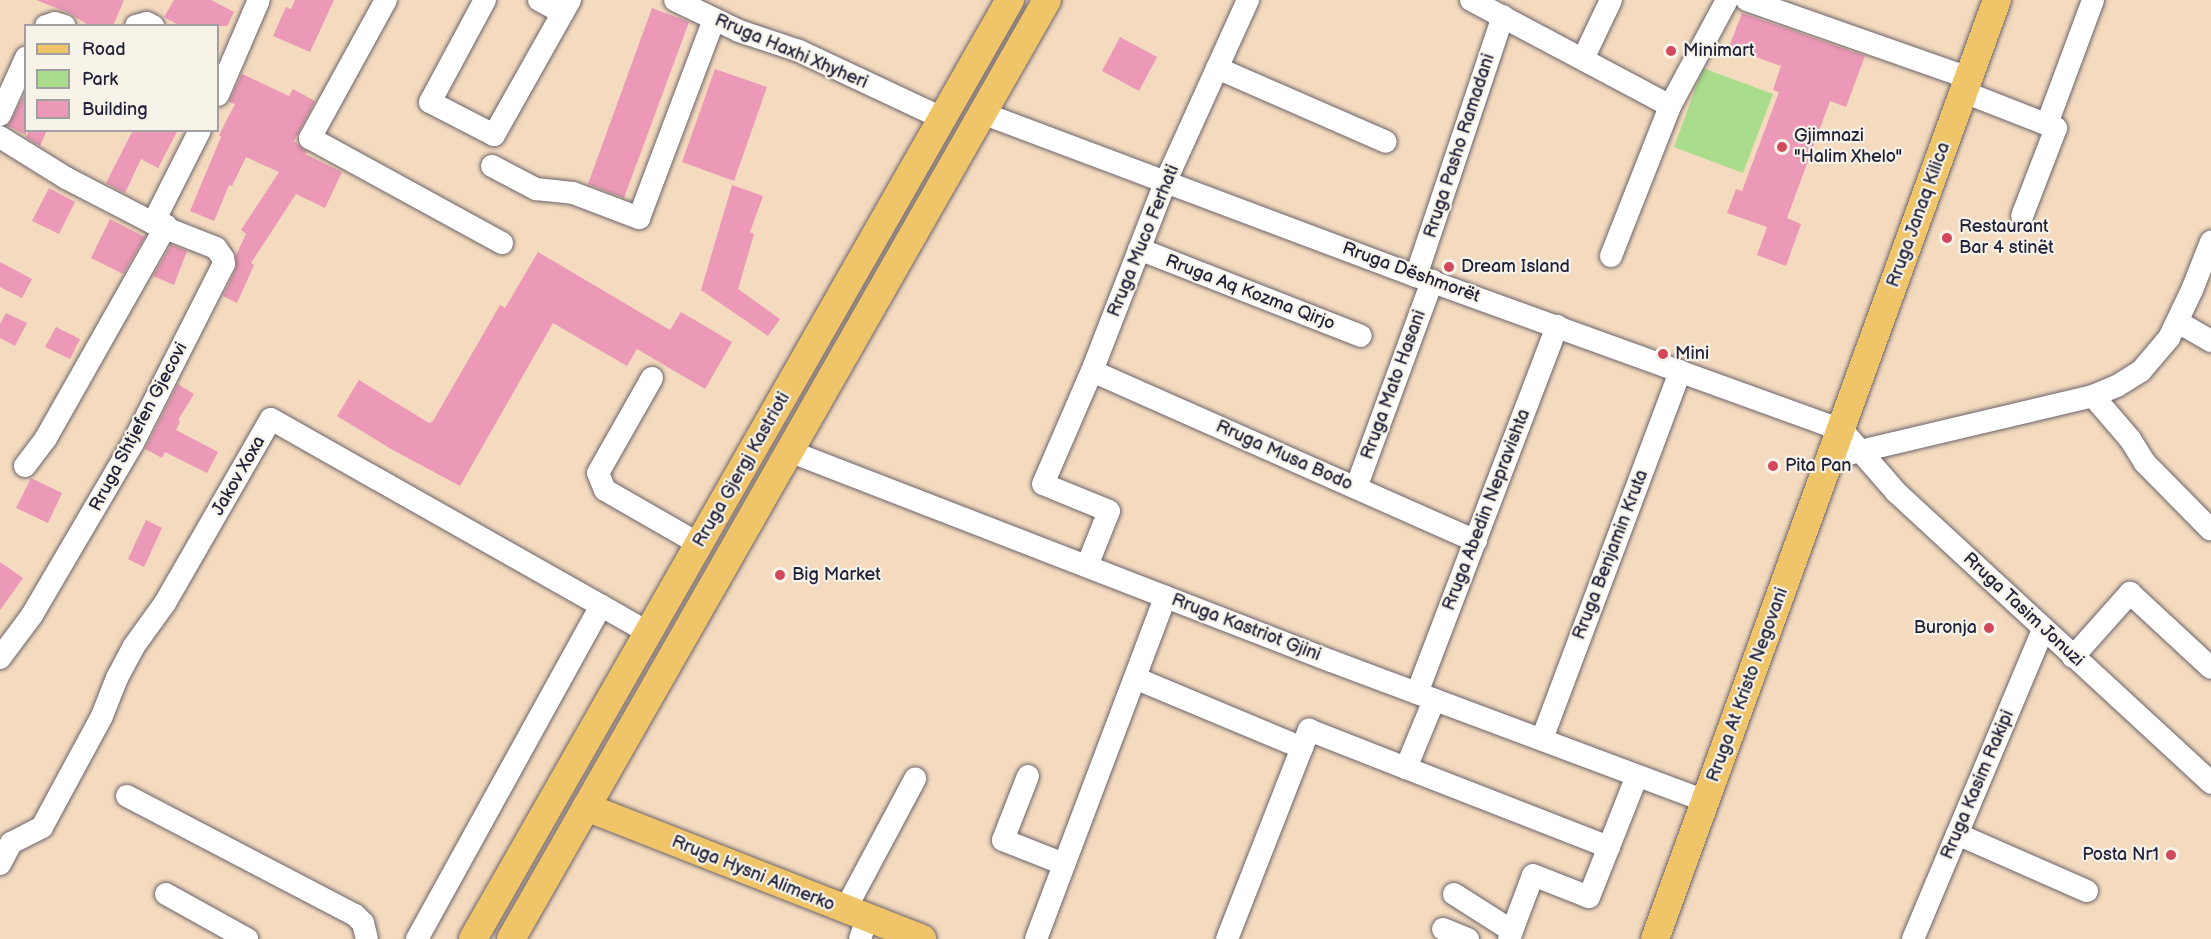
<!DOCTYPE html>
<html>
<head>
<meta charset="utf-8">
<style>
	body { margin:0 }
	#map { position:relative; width:2211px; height:939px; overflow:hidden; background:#f4dbbf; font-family:"Balsamiq Sans",sans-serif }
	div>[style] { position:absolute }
	.green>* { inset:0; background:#a9dc8b }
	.building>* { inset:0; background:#eb99b6 }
	.roads { filter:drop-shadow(0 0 2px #6c6369) drop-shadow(0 0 2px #6c6369) }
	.minor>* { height:22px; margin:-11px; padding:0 11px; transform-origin:11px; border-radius:11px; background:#fff }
	.major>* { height:28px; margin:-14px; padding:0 14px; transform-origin:14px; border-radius:14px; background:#f0c469 }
	.dots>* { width:16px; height:16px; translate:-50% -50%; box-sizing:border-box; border:3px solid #f7f3e8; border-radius:50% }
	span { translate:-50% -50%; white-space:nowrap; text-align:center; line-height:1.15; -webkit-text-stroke:4.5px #f7f3e8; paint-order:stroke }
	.poi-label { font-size:18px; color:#22223b }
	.left { translate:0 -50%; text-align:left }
	.right { translate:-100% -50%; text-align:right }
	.street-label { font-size:18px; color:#22223b }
	.legend { position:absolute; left:24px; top:24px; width:195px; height:108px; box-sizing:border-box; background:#f7f3e8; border:2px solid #a29fa3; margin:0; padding:8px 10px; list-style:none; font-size:18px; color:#22223b }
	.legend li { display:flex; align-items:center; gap:12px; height:30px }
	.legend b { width:30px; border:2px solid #a29fa3 }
</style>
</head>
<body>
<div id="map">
	<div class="green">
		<i style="clip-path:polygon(1703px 68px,1773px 94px,1743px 173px,1674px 147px)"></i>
	</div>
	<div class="building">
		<i style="clip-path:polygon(36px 0,124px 0,113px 26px,90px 26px,69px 13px)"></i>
		<i style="clip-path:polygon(174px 0,211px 0,234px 12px,227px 26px,180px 26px,164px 17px)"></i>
		<i style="clip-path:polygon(295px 0,334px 0,310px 52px,273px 36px,286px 7px,291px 9px)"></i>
		<i style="clip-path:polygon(652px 8px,689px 22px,624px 198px,588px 184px)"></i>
		<i style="clip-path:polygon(1742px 13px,1865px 56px,1846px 107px,1830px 101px,1787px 218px,1801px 224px,1786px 266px,1757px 255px,1767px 227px,1727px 213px,1736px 189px,1742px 191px,1779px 92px,1773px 90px,1781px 66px,1729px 47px)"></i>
		<i style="clip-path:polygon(1120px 37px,1157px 57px,1139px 91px,1102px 71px)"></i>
		<i style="clip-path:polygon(715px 69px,767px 87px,734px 181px,682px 162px)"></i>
		<i style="clip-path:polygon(242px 74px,289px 96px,293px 89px,315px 101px,294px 141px,307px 152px,305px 154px,342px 172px,325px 208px,296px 194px,251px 263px,254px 265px,237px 303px,223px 296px,236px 269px,236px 255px,246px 234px,241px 230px,279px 172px,246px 157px,232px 186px,229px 185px,214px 221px,190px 211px,221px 137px,219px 135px,235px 104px,229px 102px)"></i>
		<i style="clip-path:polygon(26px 92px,26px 135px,8px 126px)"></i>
		<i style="clip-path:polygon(29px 130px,47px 130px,40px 146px,26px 137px)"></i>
		<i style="clip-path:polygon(133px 130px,178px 130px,158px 168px,141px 159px,125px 193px,106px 183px)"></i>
		<i style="clip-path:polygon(732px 185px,763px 196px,750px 232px,754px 234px,738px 289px,780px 319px,768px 336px,701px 290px)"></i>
		<i style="clip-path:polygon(49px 188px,75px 202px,59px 234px,32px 221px)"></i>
		<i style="clip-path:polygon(110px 219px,145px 237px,123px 274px,91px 258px)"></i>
		<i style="clip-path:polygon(171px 245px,187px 251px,174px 285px,153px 276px)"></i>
		<i style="clip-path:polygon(538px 252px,670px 330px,681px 312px,732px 342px,705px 389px,637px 349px,627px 366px,553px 323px,460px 486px,391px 449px,337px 416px,359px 380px,429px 423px,433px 421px,500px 305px,505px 308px)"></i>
		<i style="clip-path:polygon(0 262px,32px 279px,22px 298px,0 287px)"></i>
		<i style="clip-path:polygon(6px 313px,27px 323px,15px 346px,0 338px,0 324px)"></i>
		<i style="clip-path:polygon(56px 327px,80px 339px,70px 359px,45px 347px)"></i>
		<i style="clip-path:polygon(178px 384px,194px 394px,178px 420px,180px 421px,176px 430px,218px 452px,207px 473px,165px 452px,162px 458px,145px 449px)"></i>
		<i style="clip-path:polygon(31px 478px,62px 493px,48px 523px,16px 508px)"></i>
		<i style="clip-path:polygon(146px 520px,162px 528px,144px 567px,128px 559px)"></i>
		<i style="clip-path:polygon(0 562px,23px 578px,0 610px)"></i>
	</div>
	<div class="roads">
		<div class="minor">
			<i style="left:386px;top:0;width:158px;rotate:118.8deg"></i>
			<i style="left:310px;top:138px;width:219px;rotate:28.7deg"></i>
			<i style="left:485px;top:0;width:116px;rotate:118.3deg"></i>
			<i style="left:430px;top:102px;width:72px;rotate:27.3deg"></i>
			<i style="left:494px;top:135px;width:155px;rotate:-60.6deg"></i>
			<i style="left:539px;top:0;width:27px;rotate:28deg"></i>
			<i style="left:675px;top:0;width:71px;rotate:25.8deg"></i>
			<i style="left:739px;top:31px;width:63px;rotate:18.4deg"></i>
			<i style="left:799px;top:51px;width:158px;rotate:25.1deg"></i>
			<i style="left:1471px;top:0;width:225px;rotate:28deg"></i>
			<i style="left:1747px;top:0;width:235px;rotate:19.4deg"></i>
			<i style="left:46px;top:26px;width:9px;rotate:-18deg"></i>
			<i style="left:55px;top:23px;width:10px;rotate:17deg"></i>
			<i style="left:136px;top:26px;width:11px;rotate:-15deg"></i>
			<i style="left:147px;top:23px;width:7px;rotate:27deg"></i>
			<i style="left:1583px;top:59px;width:65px;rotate:-64.6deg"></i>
			<i style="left:1217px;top:68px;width:184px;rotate:23.6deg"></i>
			<i style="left:1964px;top:92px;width:99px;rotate:21.4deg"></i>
			<i style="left:2056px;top:128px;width:94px;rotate:111.1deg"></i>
			<i style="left:218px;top:95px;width:103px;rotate:-66.7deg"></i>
			<i style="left:982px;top:113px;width:464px;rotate:20.6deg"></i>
			<i style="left:1416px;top:276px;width:453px;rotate:19.9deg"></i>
			<i style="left:1842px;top:430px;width:82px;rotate:48.9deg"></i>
			<i style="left:1896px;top:492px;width:429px;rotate:42.7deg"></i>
			<i style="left:0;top:115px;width:63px;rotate:-65.5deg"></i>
			<i style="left:2047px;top:124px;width:132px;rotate:-69.6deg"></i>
			<i style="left:0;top:137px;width:78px;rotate:31.8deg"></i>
			<i style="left:66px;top:178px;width:98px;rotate:27.3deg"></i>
			<i style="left:153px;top:223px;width:104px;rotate:-63.2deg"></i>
			<i style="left:492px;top:166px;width:50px;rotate:27.6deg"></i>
			<i style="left:536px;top:189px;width:37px;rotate:6deg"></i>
			<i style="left:573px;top:193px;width:71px;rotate:20.7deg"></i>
			<i style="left:639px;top:218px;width:212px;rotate:-69.3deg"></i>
			<i style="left:1139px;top:249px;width:238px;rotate:21.4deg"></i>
			<i style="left:1611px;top:256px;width:161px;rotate:-68.5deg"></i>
			<i style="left:1670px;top:106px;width:120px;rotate:-61.7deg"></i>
			<i style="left:1416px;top:276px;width:274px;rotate:-71.5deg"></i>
			<i style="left:2178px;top:322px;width:38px;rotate:30deg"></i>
			<i style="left:1092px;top:371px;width:420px;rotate:23.9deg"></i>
			<i style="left:652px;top:378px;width:109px;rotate:119.6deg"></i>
			<i style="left:598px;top:473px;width:18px;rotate:68deg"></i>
			<i style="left:605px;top:490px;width:108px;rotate:29.9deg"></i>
			<i style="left:2093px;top:396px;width:57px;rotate:49.3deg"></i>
			<i style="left:2130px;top:439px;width:28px;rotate:58deg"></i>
			<i style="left:2145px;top:463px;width:93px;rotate:45.4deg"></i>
			<i style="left:789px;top:451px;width:581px;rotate:21.18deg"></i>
			<i style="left:1331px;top:661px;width:399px;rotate:20.5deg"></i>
			<i style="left:1848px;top:454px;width:252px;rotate:-13.3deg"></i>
			<i style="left:2093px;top:396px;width:26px;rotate:-23deg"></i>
			<i style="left:2117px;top:386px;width:28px;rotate:-32deg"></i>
			<i style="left:2141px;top:371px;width:43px;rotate:-49.7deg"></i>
			<i style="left:2169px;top:338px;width:53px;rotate:-64.4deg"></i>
			<i style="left:2192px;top:290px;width:52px;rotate:-68.4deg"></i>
			<i style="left:25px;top:466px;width:35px;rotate:-53deg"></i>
			<i style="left:46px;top:438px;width:244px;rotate:-60.5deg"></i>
			<i style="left:1356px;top:488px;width:221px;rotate:-69.8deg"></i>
			<i style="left:1087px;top:566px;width:59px;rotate:-68.2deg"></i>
			<i style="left:1109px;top:511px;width:71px;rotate:-157.8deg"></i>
			<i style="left:1043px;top:484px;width:123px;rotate:-66.6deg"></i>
			<i style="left:1092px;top:371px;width:202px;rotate:-68.8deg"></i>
			<i style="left:1165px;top:183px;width:201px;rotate:-65.6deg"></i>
			<i style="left:2073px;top:657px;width:86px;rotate:-48.3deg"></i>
			<i style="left:2130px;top:593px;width:110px;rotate:42.8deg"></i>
			<i style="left:0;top:658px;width:54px;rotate:-53.3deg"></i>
			<i style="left:32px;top:615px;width:199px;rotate:-59.6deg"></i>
			<i style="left:133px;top:443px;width:201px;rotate:-63.1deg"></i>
			<i style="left:224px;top:264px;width:6px;rotate:-99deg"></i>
			<i style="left:223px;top:258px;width:12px;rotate:-125deg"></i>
			<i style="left:216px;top:248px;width:68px;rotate:-158.4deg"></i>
			<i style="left:1135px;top:678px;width:181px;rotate:22.7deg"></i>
			<i style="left:1417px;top:693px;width:393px;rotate:-69.1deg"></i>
			<i style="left:1542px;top:739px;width:393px;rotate:-69.4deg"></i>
			<i style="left:1406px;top:768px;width:218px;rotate:21.3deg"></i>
			<i style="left:1028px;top:776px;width:69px;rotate:111.3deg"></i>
			<i style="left:1003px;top:840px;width:66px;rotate:21.5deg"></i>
			<i style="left:127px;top:796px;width:257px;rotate:27.6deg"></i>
			<i style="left:355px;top:915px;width:11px;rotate:45deg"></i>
			<i style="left:363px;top:923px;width:16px;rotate:76deg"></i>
			<i style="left:1957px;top:834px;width:142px;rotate:23.7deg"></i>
			<i style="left:0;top:864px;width:24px;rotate:-62deg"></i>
			<i style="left:11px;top:843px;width:35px;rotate:-27deg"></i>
			<i style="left:42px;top:827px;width:126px;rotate:-61.6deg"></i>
			<i style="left:102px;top:716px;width:41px;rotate:-68.5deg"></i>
			<i style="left:117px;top:678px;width:36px;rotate:-62deg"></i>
			<i style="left:134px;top:646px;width:53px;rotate:-54.2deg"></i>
			<i style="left:165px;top:603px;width:212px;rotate:-60.1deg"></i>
			<i style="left:271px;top:419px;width:433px;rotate:29.5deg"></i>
			<i style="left:166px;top:894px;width:93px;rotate:29.1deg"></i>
			<i style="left:1454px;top:894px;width:69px;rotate:32.5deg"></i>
			<i style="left:845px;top:910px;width:149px;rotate:-61.9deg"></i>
			<i style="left:1443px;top:929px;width:27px;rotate:22deg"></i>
			<i style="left:417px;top:939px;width:381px;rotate:-61.1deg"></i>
			<i style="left:860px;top:939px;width:21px;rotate:-71deg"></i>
			<i style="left:1036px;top:939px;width:366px;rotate:-69.3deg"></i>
			<i style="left:1227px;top:939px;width:225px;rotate:-68.6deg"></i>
			<i style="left:1309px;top:730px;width:104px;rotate:21.4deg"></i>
			<i style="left:1406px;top:768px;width:74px;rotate:-67.6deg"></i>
			<i style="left:1509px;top:939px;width:68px;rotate:-69.4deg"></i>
			<i style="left:1533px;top:875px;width:60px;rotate:21.4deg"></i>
			<i style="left:1589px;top:897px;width:130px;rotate:-68.4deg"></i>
			<i style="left:1913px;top:939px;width:335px;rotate:-67.2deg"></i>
		</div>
		<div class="major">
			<i style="left:586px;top:807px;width:361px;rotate:21.4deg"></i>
			<i style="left:473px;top:939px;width:1082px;rotate:-60.24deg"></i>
			<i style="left:511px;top:939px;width:1081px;rotate:-60.28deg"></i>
			<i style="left:1655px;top:939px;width:999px;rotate:-69.99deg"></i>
		</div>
	</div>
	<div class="dots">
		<i style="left:1671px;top:51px;background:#d1495b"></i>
		<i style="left:1782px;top:147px;background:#d1495b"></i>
		<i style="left:1947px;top:238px;background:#d1495b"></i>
		<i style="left:1449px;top:267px;background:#d1495b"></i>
		<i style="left:1663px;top:354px;background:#d1495b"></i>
		<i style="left:1773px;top:466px;background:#d1495b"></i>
		<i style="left:780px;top:575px;background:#d1495b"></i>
		<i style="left:1989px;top:628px;background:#d1495b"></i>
		<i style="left:2171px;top:855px;background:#d1495b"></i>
	</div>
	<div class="poi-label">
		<span class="left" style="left:1683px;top:51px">Minimart</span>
		<span class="left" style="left:1794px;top:147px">Gjimnazi<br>"Halim Xhelo"</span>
		<span class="left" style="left:1959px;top:238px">Restaurant<br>Bar 4 stinët</span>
		<span class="left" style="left:1461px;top:267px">Dream Island</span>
		<span class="left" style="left:1675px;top:354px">Mini</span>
		<span class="left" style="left:1785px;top:466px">Pita Pan</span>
		<span class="left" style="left:792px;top:575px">Big Market</span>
		<span class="right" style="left:1977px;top:628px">Buronja</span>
		<span class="right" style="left:2159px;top:855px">Posta Nr1</span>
	</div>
	<div class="street-label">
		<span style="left:791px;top:52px;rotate:23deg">Rruga Haxhi Xhyheri</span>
		<span style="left:1460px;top:146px;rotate:-72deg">Rruga Pasho Ramadani</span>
		<span style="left:1919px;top:215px;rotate:-70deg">Rruga Janaq Kilica</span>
		<span style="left:1144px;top:241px;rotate:-68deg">Rruga Muco Ferhati</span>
		<span style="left:1411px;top:273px;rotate:20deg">Rruga Dëshmorët</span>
		<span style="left:1250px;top:293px;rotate:21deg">Rruga Aq Kozma Qirjo</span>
		<span style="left:1394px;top:385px;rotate:-70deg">Rruga Mato Hasani</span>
		<span style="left:139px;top:427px;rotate:-62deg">Rruga Shtjefen Gjecovi</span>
		<span style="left:1284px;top:456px;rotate:24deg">Rruga Musa Bodo</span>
		<span style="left:742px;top:470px;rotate:-60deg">Rruga Gjergj Kastrioti</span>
		<span style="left:239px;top:476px;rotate:-60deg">Jakov Xoxa</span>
		<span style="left:1487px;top:510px;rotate:-69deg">Rruga Abedin Nepravishta</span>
		<span style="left:1611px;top:555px;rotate:-69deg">Rruga Benjamin Kruta</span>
		<span style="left:2023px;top:610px;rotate:43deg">Rruga Tasim Jonuzi</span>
		<span style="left:1246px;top:628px;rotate:21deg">Rruga Kastriot Gjini</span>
		<span style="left:1748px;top:685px;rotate:-70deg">Rruga At Kristo Negovani</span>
		<span style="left:1978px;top:785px;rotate:-67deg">Rruga Kasim Rakipi</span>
		<span style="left:753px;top:874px;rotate:22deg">Rruga Hysni Alimerko</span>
	</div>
	<ul class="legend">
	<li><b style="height:8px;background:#f0c469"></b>Road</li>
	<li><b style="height:16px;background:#a9dc8b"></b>Park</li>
	<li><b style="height:16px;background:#eb99b6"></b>Building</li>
	</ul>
</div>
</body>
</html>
